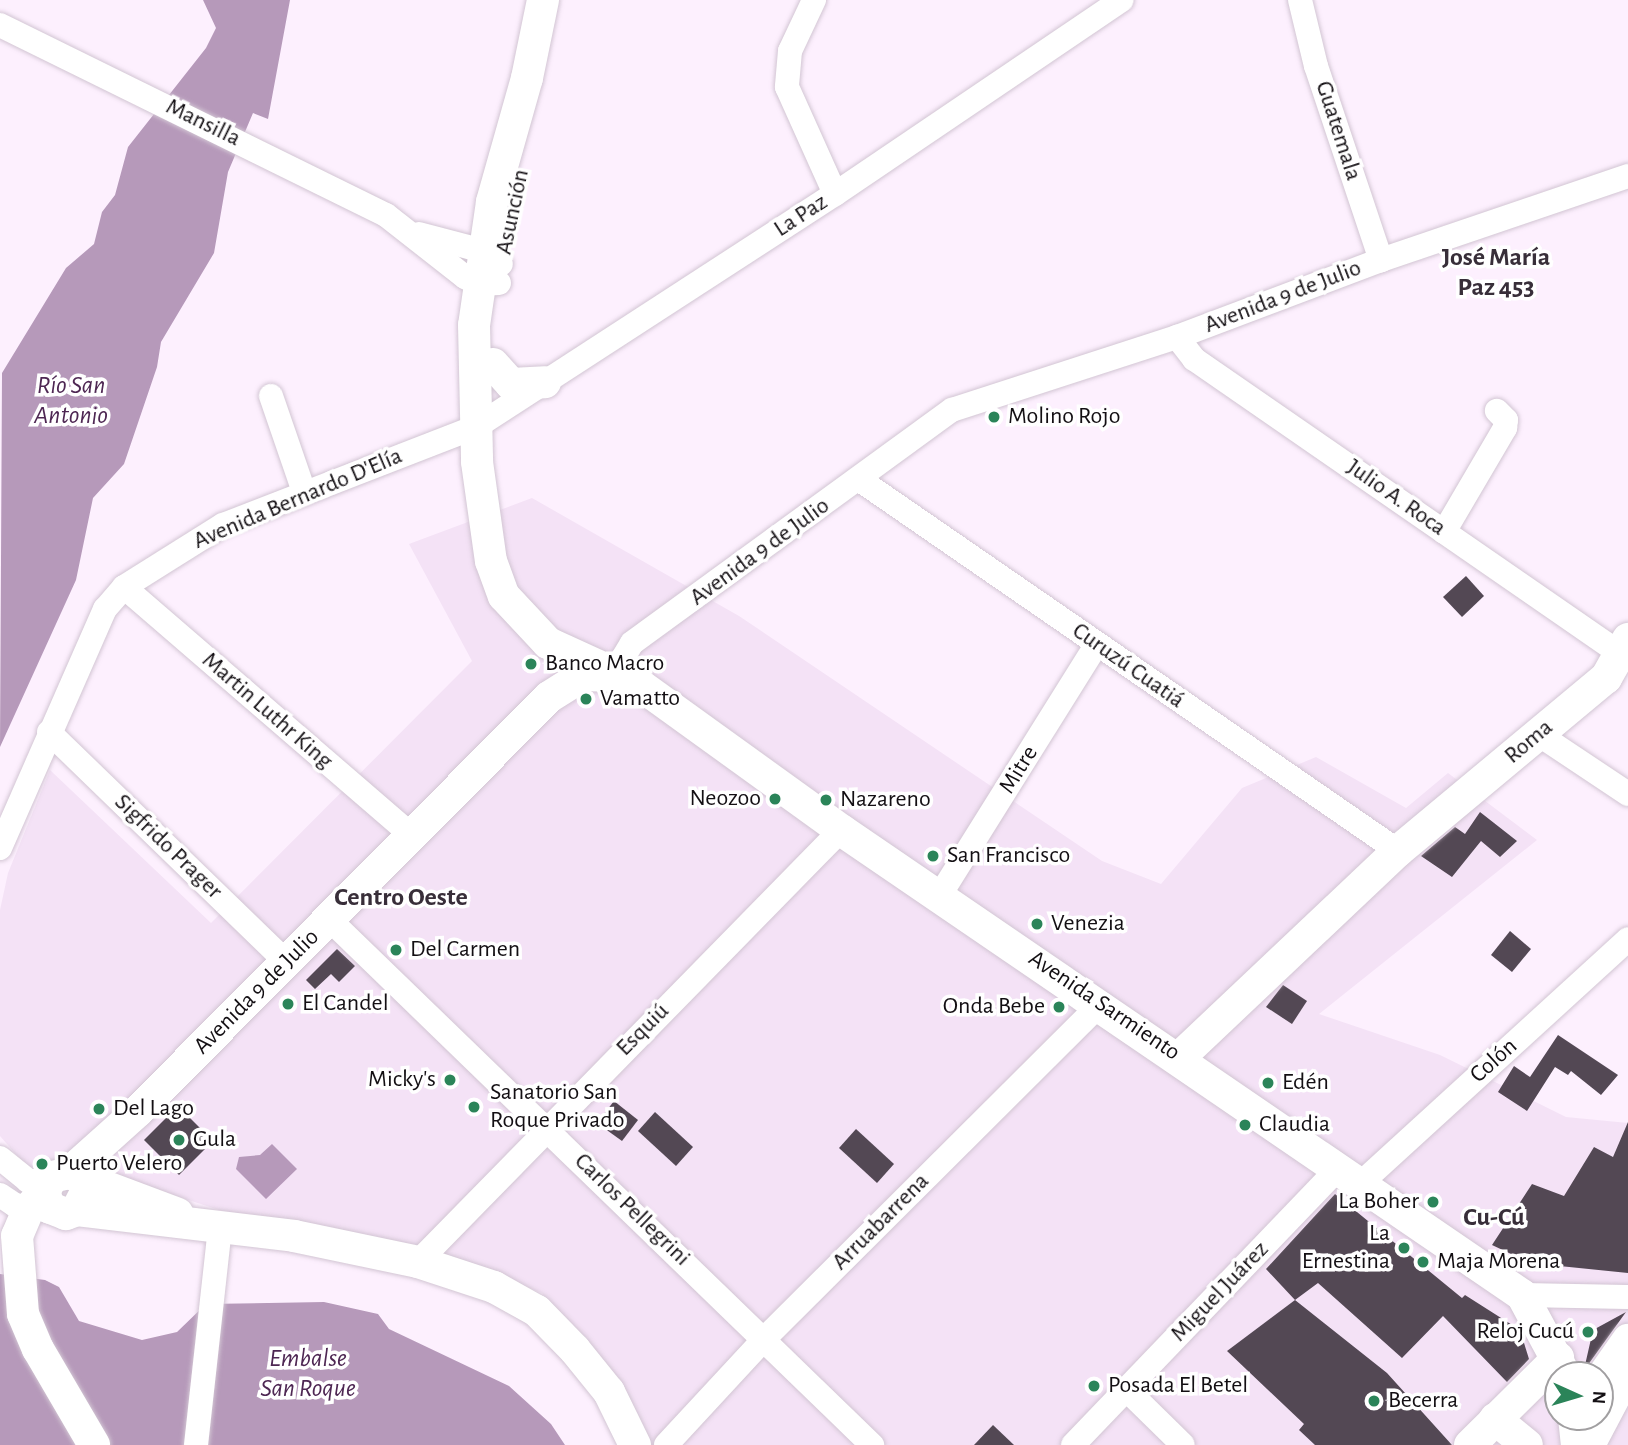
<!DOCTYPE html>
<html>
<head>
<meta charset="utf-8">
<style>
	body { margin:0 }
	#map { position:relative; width:1628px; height:1445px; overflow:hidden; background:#fdf0fe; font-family:"Alegreya Sans",sans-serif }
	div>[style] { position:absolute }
	.built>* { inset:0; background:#f4e2f6 }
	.water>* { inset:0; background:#b699ba }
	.building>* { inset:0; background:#534854 }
	.roads { filter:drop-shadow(0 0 2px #d2c5d3) drop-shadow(0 0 2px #d2c5d3) }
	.minor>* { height:24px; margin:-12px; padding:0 12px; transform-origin:12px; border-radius:12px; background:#fff }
	.major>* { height:32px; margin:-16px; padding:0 16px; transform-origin:16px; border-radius:16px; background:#fff }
	.dots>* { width:19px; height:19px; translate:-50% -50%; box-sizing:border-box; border:4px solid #fff; border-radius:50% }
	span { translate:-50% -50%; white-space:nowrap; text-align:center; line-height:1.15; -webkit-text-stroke:7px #fff; paint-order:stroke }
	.street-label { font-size:24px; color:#130f13 }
	.poi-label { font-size:24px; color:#130f13 }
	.left { translate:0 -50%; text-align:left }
	.right { translate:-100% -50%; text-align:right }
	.neighbourhood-label { font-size:26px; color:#382e39; font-weight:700 }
	.water-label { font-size:26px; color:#4e2753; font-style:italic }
	.north { position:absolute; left:1544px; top:1361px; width:70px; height:70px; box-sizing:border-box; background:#fff; border:2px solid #a19fa1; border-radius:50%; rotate:94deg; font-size:19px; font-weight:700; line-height:28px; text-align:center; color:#130f13 }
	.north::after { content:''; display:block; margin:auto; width:24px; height:32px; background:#2b8459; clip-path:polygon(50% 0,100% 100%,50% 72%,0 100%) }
</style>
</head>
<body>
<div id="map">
	<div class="built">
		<i style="clip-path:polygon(evenodd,532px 498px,739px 616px,1102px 861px,1161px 884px,1242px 788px,1316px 757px,1406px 808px,1448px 773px,1537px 840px,1319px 1014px,1440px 1055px,1566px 1117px,1628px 1123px,1628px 1445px,649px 1445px,642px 1424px,542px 1293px,446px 1255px,244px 1218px,99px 1171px,27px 1167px,0 1136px,0 910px,8px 873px,50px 770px,211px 923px,472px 661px,409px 544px,532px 498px,1558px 1375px,1600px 1375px,1600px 1417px,1558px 1417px,1558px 1375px)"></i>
	</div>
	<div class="water">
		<i style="clip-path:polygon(203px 0,290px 0,268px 119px,253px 113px,228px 172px,214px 253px,161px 342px,157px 367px,124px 464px,93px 498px,76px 580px,0 747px,2px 373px,66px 268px,94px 244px,102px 212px,115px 195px,128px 147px,206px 48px,216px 28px)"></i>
		<i style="clip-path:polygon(272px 1144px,297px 1169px,266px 1199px,236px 1169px,239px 1157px,260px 1155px)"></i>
		<i style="clip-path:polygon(0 1274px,45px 1280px,59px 1287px,79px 1321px,142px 1340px,177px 1332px,206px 1304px,324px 1302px,378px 1314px,389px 1329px,509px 1386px,551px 1424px,565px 1445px,0 1445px)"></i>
	</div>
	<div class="building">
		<i style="clip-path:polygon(1466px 576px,1484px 596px,1462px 617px,1443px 597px)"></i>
		<i style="clip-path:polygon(1480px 812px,1517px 841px,1500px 857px,1481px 841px,1452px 877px,1421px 856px,1455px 827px,1465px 834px)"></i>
		<i style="clip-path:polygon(1510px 931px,1531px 949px,1512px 972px,1491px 955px)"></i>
		<i style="clip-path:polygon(337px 949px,355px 966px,339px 982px,331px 974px,315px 989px,306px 980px)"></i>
		<i style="clip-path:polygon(1283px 985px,1307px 1001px,1292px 1024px,1266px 1007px)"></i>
		<i style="clip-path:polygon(1558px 1035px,1618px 1075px,1601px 1095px,1571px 1071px,1568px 1075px,1555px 1067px,1527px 1111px,1498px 1092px,1514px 1066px,1530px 1077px)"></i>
		<i style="clip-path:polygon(614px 1101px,638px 1120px,622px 1141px,597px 1123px)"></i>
		<i style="clip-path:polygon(178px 1106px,213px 1141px,179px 1175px,144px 1140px)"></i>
		<i style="clip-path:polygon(655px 1112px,693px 1147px,676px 1166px,638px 1131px)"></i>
		<i style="clip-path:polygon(1628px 1122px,1628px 1273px,1530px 1263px,1492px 1245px,1532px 1184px,1564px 1196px,1594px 1147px,1613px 1157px)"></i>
		<i style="clip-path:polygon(856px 1129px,894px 1164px,877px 1183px,839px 1148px)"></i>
		<i style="clip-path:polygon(1335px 1194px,1462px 1298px,1465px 1295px,1520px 1330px,1529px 1359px,1507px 1382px,1443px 1316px,1402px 1358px,1318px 1283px,1295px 1300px,1266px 1269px)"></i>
		<i style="clip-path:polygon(1295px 1300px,1387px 1373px,1452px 1445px,1315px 1445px,1299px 1430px,1304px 1424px,1227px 1351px)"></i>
		<i style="clip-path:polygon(1626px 1312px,1585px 1369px,1583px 1374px,1593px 1330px)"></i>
		<i style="clip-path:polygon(993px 1425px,1014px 1445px,974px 1445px)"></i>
	</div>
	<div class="roads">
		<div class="minor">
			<i style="left:814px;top:0;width:56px;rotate:115.2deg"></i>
			<i style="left:790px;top:51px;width:36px;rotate:95deg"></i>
			<i style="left:787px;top:87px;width:117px;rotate:65.8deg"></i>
			<i style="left:1300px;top:0;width:68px;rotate:76.4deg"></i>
			<i style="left:1316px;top:66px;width:205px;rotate:71.5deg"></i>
			<i style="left:0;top:25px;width:430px;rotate:26.2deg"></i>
			<i style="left:386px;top:215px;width:100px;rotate:38.1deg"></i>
			<i style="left:465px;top:277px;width:16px;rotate:27deg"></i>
			<i style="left:479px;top:284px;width:20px;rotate:-3deg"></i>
			<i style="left:419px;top:234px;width:66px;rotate:14.9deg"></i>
			<i style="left:483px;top:251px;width:22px;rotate:36deg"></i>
			<i style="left:1177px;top:337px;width:28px;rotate:52deg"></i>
			<i style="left:1194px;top:359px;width:519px;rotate:34.64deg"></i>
			<i style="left:271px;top:396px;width:102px;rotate:71deg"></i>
			<i style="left:860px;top:480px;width:654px;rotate:34.59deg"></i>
			<i style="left:1444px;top:532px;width:121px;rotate:-59.6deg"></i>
			<i style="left:1505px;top:428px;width:8px;rotate:-83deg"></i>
			<i style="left:1506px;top:420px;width:13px;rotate:-135deg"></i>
			<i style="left:124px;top:587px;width:378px;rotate:40.8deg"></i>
			<i style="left:625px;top:678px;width:20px;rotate:-96deg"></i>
			<i style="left:623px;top:658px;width:17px;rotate:-59deg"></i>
			<i style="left:632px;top:643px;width:396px;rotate:-36.1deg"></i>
			<i style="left:952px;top:410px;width:237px;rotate:-18deg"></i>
			<i style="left:1177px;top:337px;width:218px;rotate:-20.7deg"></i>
			<i style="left:1381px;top:260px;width:261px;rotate:-18.8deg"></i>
			<i style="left:49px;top:732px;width:332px;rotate:44.1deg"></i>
			<i style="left:1538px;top:734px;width:108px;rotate:33.7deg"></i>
			<i style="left:0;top:848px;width:261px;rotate:-66.3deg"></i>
			<i style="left:105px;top:609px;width:29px;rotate:-49deg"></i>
			<i style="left:124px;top:587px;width:117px;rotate:-32.1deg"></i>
			<i style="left:223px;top:525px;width:271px;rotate:-21.2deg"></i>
			<i style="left:476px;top:427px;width:428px;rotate:-33deg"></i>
			<i style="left:835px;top:194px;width:346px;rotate:-34.1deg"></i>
			<i style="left:940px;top:895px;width:296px;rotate:-58deg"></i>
			<i style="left:330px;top:920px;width:755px;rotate:44.09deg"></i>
			<i style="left:0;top:1158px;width:36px;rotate:39deg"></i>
			<i style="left:28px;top:1181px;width:20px"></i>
			<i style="left:1360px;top:1184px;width:363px;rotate:-42.4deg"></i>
			<i style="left:0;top:1195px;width:18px;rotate:34deg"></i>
			<i style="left:15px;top:1205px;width:30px;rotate:9deg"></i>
			<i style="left:418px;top:1262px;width:605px;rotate:-45.6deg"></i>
			<i style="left:1522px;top:1295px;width:106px;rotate:1.1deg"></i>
			<i style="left:1127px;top:1390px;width:78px;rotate:44.5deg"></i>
			<i style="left:196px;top:1445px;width:220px;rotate:-83.7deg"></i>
			<i style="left:666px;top:1445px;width:146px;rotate:-47.2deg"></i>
			<i style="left:765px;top:1338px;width:473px;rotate:-44.9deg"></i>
			<i style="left:1073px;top:1445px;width:383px;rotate:-46.2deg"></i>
		</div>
		<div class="major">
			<i style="left:543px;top:0;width:80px;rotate:101.6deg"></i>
			<i style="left:527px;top:78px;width:129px;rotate:105.8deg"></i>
			<i style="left:492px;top:202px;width:124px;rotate:98.3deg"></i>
			<i style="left:474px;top:325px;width:137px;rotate:88.7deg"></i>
			<i style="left:477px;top:462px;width:100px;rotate:82deg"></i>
			<i style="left:491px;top:561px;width:37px;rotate:70deg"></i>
			<i style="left:504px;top:596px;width:64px;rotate:46.9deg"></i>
			<i style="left:548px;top:643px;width:101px;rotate:24.5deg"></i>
			<i style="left:640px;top:685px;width:248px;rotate:35.8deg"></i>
			<i style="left:841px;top:830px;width:825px;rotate:34.33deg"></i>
			<i style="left:1522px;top:1295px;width:91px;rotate:61.7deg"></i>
			<i style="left:493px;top:364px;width:27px;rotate:48deg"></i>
			<i style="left:511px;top:384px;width:34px;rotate:-3deg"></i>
			<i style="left:1179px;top:1058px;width:301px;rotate:-43.4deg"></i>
			<i style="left:1398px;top:851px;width:271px;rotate:-39.8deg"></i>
			<i style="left:1606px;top:678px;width:45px;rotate:-60.6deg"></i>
			<i style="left:69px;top:1173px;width:93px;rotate:-41.9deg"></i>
			<i style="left:138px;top:1111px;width:583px;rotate:-45.21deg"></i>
			<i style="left:549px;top:697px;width:41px;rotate:-32.2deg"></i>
			<i style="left:584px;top:675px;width:29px;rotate:2deg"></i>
			<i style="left:44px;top:1192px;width:22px;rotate:133deg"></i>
			<i style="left:29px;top:1208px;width:30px;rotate:113deg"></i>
			<i style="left:17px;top:1236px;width:78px;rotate:85.6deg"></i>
			<i style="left:23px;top:1314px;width:38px;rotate:67deg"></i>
			<i style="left:38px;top:1349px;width:111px;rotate:59.7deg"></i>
			<i style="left:85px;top:1194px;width:18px;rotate:117deg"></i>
			<i style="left:77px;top:1210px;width:12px;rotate:160deg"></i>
			<i style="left:66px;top:1214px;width:17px;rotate:-159deg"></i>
			<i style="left:50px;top:1208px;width:17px;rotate:-111deg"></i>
			<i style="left:44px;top:1192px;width:17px;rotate:-62deg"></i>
			<i style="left:52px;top:1177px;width:17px;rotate:-13deg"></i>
			<i style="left:69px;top:1173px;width:116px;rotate:20.6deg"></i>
			<i style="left:77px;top:1210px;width:219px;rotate:6.8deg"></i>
			<i style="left:294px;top:1236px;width:127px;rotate:11.8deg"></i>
			<i style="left:418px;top:1262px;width:80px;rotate:18.2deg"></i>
			<i style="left:494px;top:1287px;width:49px;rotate:29.2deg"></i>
			<i style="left:537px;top:1311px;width:54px;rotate:45.7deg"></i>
			<i style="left:575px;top:1350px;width:54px;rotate:51deg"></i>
			<i style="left:609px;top:1392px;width:59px;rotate:63.9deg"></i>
			<i style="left:1600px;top:1380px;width:49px;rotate:-55deg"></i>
			<i style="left:1574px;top:1417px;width:28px;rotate:84deg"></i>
			<i style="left:1495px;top:1419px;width:41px;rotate:39.1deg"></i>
			<i style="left:1470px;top:1445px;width:124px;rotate:-44.7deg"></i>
			<i style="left:1589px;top:1445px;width:84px;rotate:-62.2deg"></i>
		</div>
	</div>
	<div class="dots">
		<i style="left:994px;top:417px;background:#2b8459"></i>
		<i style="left:531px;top:664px;background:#2b8459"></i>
		<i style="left:586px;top:699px;background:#2b8459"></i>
		<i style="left:775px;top:799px;background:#2b8459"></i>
		<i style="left:826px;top:800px;background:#2b8459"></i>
		<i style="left:933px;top:856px;background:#2b8459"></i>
		<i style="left:1037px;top:924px;background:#2b8459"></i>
		<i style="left:396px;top:950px;background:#2b8459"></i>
		<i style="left:288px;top:1004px;background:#2b8459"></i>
		<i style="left:1059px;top:1007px;background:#2b8459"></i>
		<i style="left:450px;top:1080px;background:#2b8459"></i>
		<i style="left:1268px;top:1083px;background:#2b8459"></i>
		<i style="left:474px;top:1107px;background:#2b8459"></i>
		<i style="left:99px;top:1109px;background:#2b8459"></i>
		<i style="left:1245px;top:1125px;background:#2b8459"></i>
		<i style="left:179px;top:1140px;background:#2b8459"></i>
		<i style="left:42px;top:1164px;background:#2b8459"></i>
		<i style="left:1433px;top:1202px;background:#2b8459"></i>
		<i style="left:1404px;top:1248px;background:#2b8459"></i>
		<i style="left:1423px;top:1262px;background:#2b8459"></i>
		<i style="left:1588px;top:1332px;background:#2b8459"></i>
		<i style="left:1094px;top:1386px;background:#2b8459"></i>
		<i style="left:1374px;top:1401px;background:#2b8459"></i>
	</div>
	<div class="street-label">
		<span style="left:203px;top:123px;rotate:26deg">Mansilla</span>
		<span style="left:1338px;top:131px;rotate:72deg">Guatemala</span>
		<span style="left:513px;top:212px;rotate:-78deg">Asunción</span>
		<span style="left:801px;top:216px;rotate:-33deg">La Paz</span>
		<span style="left:1283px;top:297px;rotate:-21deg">Avenida 9 de Julio</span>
		<span style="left:1396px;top:498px;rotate:35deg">Julio A. Roca</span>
		<span style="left:298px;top:499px;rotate:-23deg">Avenida Bernardo D'Elía</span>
		<span style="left:760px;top:552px;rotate:-36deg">Avenida 9 de Julio</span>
		<span style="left:1128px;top:666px;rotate:35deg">Curuzú Cuatiá</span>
		<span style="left:267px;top:711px;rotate:41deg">Martin Luthr King</span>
		<span style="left:1529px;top:742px;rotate:-40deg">Roma</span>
		<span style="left:1019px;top:770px;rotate:-58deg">Mitre</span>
		<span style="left:168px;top:847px;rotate:44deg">Sigfrido Prager</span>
		<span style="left:257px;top:992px;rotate:-45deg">Avenida 9 de Julio</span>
		<span style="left:1104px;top:1006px;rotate:34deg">Avenida Sarmiento</span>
		<span style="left:643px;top:1030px;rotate:-45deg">Esquiú</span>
		<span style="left:1494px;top:1061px;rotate:-42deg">Colón</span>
		<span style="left:632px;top:1210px;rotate:44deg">Carlos Pellegrini</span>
		<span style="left:881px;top:1222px;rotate:-45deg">Arruabarrena</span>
		<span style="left:1220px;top:1292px;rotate:-46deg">Miguel Juárez</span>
	</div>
	<div class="poi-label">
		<span class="left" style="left:1008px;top:417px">Molino Rojo</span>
		<span class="left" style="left:545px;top:664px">Banco Macro</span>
		<span class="left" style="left:600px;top:699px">Vamatto</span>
		<span class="right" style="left:761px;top:799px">Neozoo</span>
		<span class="left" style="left:840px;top:800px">Nazareno</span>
		<span class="left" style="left:947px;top:856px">San Francisco</span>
		<span class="left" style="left:1051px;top:924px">Venezia</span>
		<span class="left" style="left:410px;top:950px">Del Carmen</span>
		<span class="left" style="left:302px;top:1004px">El Candel</span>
		<span class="right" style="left:1045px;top:1007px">Onda Bebe</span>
		<span class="right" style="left:436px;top:1080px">Micky's</span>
		<span class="left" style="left:1282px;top:1083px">Edén</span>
		<span class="left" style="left:490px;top:1107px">Sanatorio San<br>Roque Privado</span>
		<span class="left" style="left:113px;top:1109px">Del Lago</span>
		<span class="left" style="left:1259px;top:1125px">Claudia</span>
		<span class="left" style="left:193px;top:1140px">Gula</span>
		<span class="left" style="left:56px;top:1164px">Puerto Velero</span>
		<span class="right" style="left:1419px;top:1202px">La Boher</span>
		<span class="right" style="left:1390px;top:1248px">La<br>Ernestina</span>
		<span class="left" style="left:1437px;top:1262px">Maja Morena</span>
		<span class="right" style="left:1574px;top:1332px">Reloj Cucú</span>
		<span class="left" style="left:1108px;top:1386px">Posada El Betel</span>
		<span class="left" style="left:1388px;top:1401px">Becerra</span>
	</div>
	<div class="neighbourhood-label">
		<span style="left:1496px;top:273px">José María<br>Paz 453</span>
		<span style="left:401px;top:898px">Centro Oeste</span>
		<span style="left:1494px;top:1218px">Cu-Cú</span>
	</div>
	<div class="water-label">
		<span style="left:71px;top:401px">Río San<br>Antonio</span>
		<span style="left:308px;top:1374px">Embalse<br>San Roque</span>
	</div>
	<div class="north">N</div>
</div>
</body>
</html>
